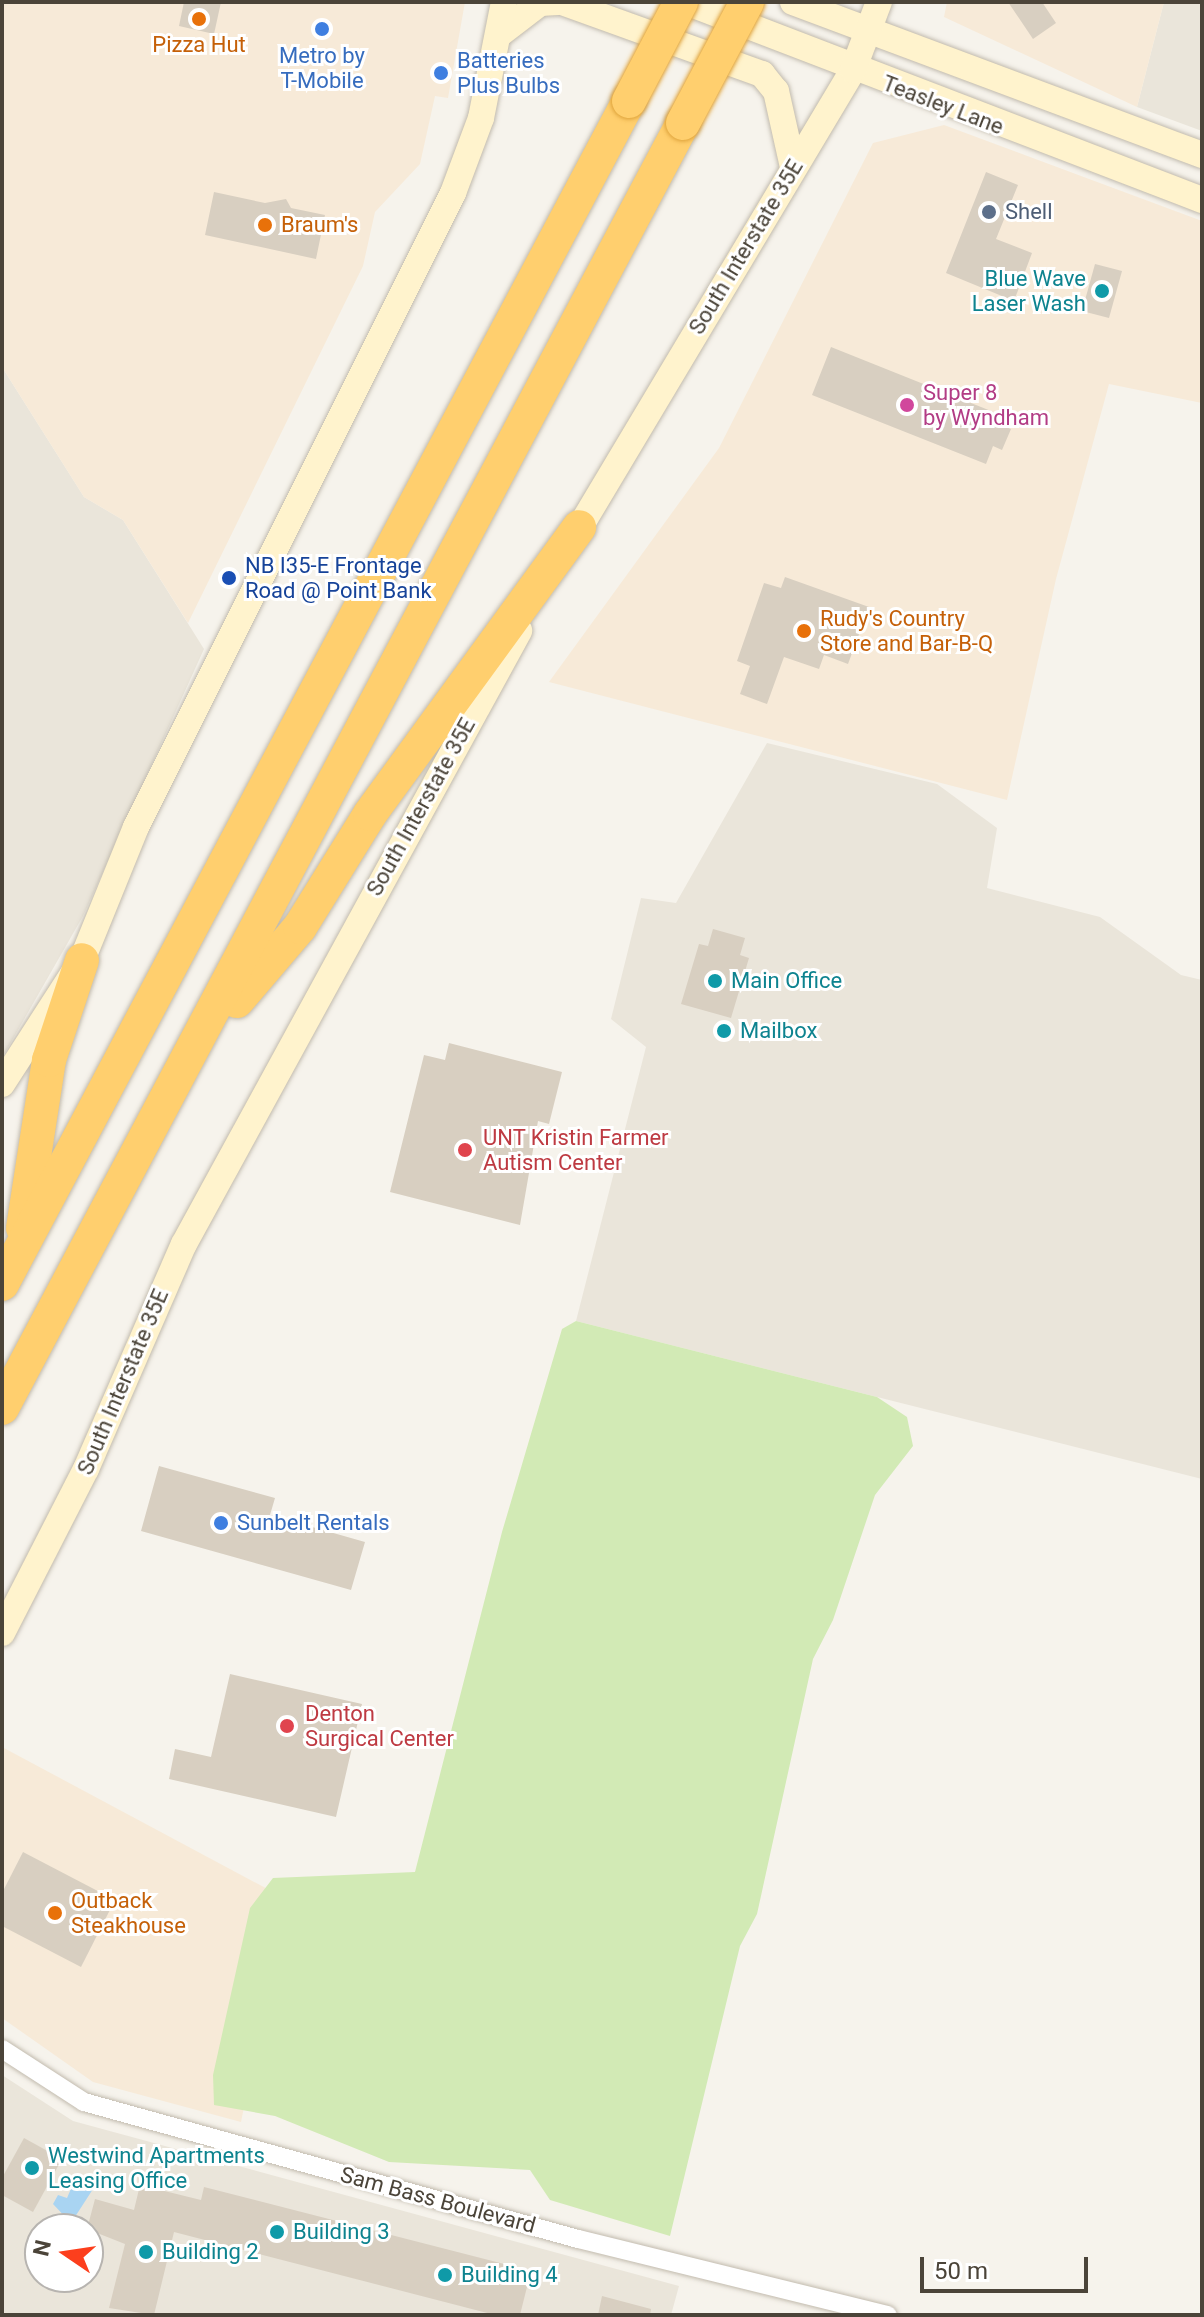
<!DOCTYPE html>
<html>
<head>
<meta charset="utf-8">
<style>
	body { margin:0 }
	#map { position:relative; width:1204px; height:2317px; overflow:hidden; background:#f6f3ec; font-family:Roboto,sans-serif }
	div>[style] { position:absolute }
	.residential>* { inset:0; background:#eae5da }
	.commercial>* { inset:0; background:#f7ead8 }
	.green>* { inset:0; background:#d2eab5 }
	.water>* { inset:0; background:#a9d4f2 }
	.building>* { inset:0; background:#d8cfc1 }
	.roads { filter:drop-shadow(0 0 2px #c2bbae) drop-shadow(0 0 2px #c2bbae) }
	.minor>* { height:18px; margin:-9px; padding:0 9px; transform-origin:9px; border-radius:9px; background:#fff }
	.secondary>* { height:26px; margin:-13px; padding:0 13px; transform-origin:13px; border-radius:13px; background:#fff3cd }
	.motorway>* { height:34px; margin:-17px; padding:0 17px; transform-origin:17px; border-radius:17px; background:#ffcf6e }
	.bridges { filter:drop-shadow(0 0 2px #e0a43c) drop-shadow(0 0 2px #e0a43c) }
	.motorway-bridge>* { height:34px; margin:-17px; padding:0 17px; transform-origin:17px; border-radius:17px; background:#ffcf6e }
	.dots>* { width:22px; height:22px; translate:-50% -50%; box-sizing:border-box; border:4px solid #fff; border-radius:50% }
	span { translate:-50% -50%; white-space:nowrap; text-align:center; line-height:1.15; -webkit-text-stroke:6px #fff; paint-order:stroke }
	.food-label { font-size:22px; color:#c56008 }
	.left { translate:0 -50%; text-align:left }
	.shop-label { font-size:22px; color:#366cbe }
	.street-label { font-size:22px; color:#4b4439 }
	.service-label { font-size:22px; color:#4e5e75 }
	.culture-label { font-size:22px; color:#0d838f }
	.right { translate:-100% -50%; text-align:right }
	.hotel-label { font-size:22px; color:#b23c85 }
	.transit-label { font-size:22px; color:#164399 }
	.health-label { font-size:22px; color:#be3a42 }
	.frame { position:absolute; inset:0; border:4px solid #4b4439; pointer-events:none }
	.north { position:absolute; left:24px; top:2213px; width:80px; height:80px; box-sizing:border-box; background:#fff; border:2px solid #b7b4b0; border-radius:50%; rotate:283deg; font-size:22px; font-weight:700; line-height:32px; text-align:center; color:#4b4439 }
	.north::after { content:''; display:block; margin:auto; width:28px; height:36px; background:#fc3f1d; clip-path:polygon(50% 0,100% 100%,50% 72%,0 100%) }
	.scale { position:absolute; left:920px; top:2257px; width:168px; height:36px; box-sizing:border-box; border:4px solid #4b4439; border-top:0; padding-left:10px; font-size:24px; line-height:28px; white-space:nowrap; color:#4b4439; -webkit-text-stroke:6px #fff; paint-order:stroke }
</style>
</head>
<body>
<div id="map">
	<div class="residential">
		<i style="clip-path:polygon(1164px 2px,1202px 2px,1202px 131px,1137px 107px)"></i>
		<i style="clip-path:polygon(2px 367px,84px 497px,123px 520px,204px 649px,83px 916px,2px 1058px)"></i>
		<i style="clip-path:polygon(767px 743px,937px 784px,997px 828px,987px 888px,1100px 917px,1181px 975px,1202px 980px,1202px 1479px,576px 1321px,646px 1047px,611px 1019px,641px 898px,676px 903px)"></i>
		<i style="clip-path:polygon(evenodd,2px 2075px,73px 2121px,679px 2286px,671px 2315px,2px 2315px,2px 2075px,40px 2229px,88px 2229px,88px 2277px,40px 2277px,40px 2229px)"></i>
	</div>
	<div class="commercial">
		<i style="clip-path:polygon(2px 2px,465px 2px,448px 98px,435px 96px,420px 164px,375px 212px,363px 266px,188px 623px,123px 520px,84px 497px,2px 367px)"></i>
		<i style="clip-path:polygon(947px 2px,1164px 2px,1137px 107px,944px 17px)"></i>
		<i style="clip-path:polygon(944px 125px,1202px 221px,1202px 403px,1109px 384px,1056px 579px,1007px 800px,549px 682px,719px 448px,873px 143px)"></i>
		<i style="clip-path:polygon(2px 1747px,286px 1899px,241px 2122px,93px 2082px,2px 2018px)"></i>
	</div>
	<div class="green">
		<i style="clip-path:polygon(576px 1321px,877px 1397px,907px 1417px,913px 1446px,875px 1495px,833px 1620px,813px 1659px,757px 1914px,740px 1946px,670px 2236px,550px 2200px,530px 2170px,389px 2162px,275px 2116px,214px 2105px,213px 2075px,250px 1908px,273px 1878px,415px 1872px,502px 1532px,562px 1329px)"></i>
	</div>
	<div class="water">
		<i style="clip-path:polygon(76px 2177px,95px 2186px,71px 2223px,53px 2204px,58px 2195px,67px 2198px)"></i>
	</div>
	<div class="building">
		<i style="clip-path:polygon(184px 2px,221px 2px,214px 34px,179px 26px)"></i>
		<i style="clip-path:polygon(1008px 2px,1042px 2px,1056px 23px,1033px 39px)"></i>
		<i style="clip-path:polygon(986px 172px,1018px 185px,996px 239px,1032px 253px,1014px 301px,946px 273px)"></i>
		<i style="clip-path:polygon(214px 192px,265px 203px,286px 199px,291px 208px,325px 215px,316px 259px,205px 235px)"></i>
		<i style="clip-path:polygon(1095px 264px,1122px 271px,1109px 318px,1082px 311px)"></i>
		<i style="clip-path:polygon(831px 347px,1001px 415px,998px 424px,1011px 429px,1002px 450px,993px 446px,986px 464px,812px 395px)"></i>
		<i style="clip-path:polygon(785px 577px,869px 607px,848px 664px,824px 655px,819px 669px,784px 657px,767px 704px,740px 694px,750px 666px,737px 661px,764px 583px,781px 588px)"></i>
		<i style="clip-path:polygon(713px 929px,745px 938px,740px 955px,749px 958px,731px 1018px,681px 1004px,699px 944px,708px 946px)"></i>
		<i style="clip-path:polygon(449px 1043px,562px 1072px,549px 1124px,538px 1121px,520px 1225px,390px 1192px,424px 1055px,445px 1060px)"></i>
		<i style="clip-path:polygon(159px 1466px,275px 1498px,270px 1515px,365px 1542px,351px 1590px,141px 1531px)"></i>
		<i style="clip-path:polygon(230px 1674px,362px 1704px,336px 1817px,169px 1779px,175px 1749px,211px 1757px)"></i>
		<i style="clip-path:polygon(23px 1852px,115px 1900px,81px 1967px,2px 1926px,2px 1893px)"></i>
		<i style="clip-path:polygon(24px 2138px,62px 2159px,33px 2212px,2px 2195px,2px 2178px)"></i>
		<i style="clip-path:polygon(140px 2185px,201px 2200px,204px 2187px,531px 2271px,520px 2315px,495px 2315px,174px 2232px,154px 2315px,109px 2308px,125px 2244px,87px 2229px,95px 2199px,134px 2210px)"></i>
		<i style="clip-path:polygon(602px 2296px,651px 2309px,650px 2315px,598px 2315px)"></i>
	</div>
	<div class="roads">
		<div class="minor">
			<i style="left:2px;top:2049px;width:98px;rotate:32.9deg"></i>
			<i style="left:84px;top:2102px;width:513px;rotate:15.5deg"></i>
			<i style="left:578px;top:2239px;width:319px;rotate:13.8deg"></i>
		</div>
		<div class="secondary">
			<i style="left:686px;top:2px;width:553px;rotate:20.99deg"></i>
			<i style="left:793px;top:2px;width:437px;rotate:20.5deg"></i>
			<i style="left:501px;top:33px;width:49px;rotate:-37.6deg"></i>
			<i style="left:540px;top:3px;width:22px;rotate:-3deg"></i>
			<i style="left:562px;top:2px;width:213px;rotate:19.8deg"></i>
			<i style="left:762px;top:74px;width:22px;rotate:51deg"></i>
			<i style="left:776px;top:91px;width:78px;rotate:77.4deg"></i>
			<i style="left:571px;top:542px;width:550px;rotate:-59.14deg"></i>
			<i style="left:853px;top:70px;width:73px;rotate:-69.1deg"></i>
			<i style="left:2px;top:1084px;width:148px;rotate:-57.2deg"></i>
			<i style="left:82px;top:960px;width:144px;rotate:-67.9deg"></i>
			<i style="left:136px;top:827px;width:709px;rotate:-63.43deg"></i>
			<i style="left:453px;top:193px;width:80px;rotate:-69.5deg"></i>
			<i style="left:481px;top:118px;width:118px;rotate:-78.8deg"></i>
			<i style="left:2px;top:1633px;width:184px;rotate:-62.9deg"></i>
			<i style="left:86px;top:1469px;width:245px;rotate:-66.5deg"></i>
			<i style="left:184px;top:1244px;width:699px;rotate:-61.34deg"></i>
		</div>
		<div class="motorway">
			<i style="left:237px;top:1001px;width:97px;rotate:-49.6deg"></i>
			<i style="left:300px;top:927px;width:133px;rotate:-58.2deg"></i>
			<i style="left:370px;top:814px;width:355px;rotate:-53.9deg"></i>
			<i style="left:23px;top:1228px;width:170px;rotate:-81.2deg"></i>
			<i style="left:49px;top:1060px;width:105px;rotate:-71.7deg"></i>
			<i style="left:2px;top:1284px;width:1339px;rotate:-62.08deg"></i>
			<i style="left:2px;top:1408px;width:1454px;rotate:-62.08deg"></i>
		</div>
	</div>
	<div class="bridges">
		<div class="motorway-bridge">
			<i style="left:629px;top:101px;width:112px;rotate:-62.3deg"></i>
			<i style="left:683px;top:123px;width:137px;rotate:-62.1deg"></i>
		</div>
	</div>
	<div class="dots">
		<i style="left:199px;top:19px;background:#e8710a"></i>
		<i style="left:322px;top:29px;background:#3f7fe0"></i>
		<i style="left:441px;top:73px;background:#3f7fe0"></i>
		<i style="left:989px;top:212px;background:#5c6f8a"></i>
		<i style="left:265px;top:225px;background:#e8710a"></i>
		<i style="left:1102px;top:291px;background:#0f9aa8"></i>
		<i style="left:907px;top:405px;background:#d1479c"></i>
		<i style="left:229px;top:578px;background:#1a4fb4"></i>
		<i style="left:804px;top:631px;background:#e8710a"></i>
		<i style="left:715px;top:981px;background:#0f9aa8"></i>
		<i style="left:724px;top:1031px;background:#0f9aa8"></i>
		<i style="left:465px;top:1150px;background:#e0444e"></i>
		<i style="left:221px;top:1523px;background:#3f7fe0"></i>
		<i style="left:287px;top:1726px;background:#e0444e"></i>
		<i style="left:55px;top:1913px;background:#e8710a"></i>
		<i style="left:32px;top:2168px;background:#0f9aa8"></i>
		<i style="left:277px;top:2232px;background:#0f9aa8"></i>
		<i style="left:146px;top:2252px;background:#0f9aa8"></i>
		<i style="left:445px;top:2275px;background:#0f9aa8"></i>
	</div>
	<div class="food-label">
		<span style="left:199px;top:45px">Pizza Hut</span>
		<span class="left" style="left:281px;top:225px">Braum's</span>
		<span class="left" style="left:820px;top:631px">Rudy's Country<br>Store and Bar-B-Q</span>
		<span class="left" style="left:71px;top:1913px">Outback<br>Steakhouse</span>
	</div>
	<div class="shop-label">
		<span style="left:322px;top:68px">Metro by<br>T-Mobile</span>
		<span class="left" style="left:457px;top:73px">Batteries<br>Plus Bulbs</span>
		<span class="left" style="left:237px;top:1523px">Sunbelt Rentals</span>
	</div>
	<div class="street-label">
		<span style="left:943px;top:105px;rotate:21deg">Teasley Lane</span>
		<span style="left:746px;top:247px;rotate:-59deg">South Interstate 35E</span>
		<span style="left:421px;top:807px;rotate:-61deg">South Interstate 35E</span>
		<span style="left:123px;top:1382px;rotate:-67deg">South Interstate 35E</span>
		<span style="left:438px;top:2200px;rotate:15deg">Sam Bass Boulevard</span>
	</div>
	<div class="service-label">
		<span class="left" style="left:1005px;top:212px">Shell</span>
	</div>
	<div class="culture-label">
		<span class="right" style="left:1086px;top:291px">Blue Wave<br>Laser Wash</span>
		<span class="left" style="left:731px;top:981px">Main Office</span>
		<span class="left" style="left:740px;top:1031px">Mailbox</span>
		<span class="left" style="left:48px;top:2168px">Westwind Apartments<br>Leasing Office</span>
		<span class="left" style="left:293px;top:2232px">Building 3</span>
		<span class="left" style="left:162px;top:2252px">Building 2</span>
		<span class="left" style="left:461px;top:2275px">Building 4</span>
	</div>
	<div class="hotel-label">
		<span class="left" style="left:923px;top:405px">Super 8<br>by Wyndham</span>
	</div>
	<div class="transit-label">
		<span class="left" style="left:245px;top:578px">NB I35-E Frontage<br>Road @ Point Bank</span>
	</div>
	<div class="health-label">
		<span class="left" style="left:483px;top:1150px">UNT Kristin Farmer<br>Autism Center</span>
		<span class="left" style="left:305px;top:1726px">Denton<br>Surgical Center</span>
	</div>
	<div class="frame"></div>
	<div class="north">N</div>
	<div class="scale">50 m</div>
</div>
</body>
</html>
